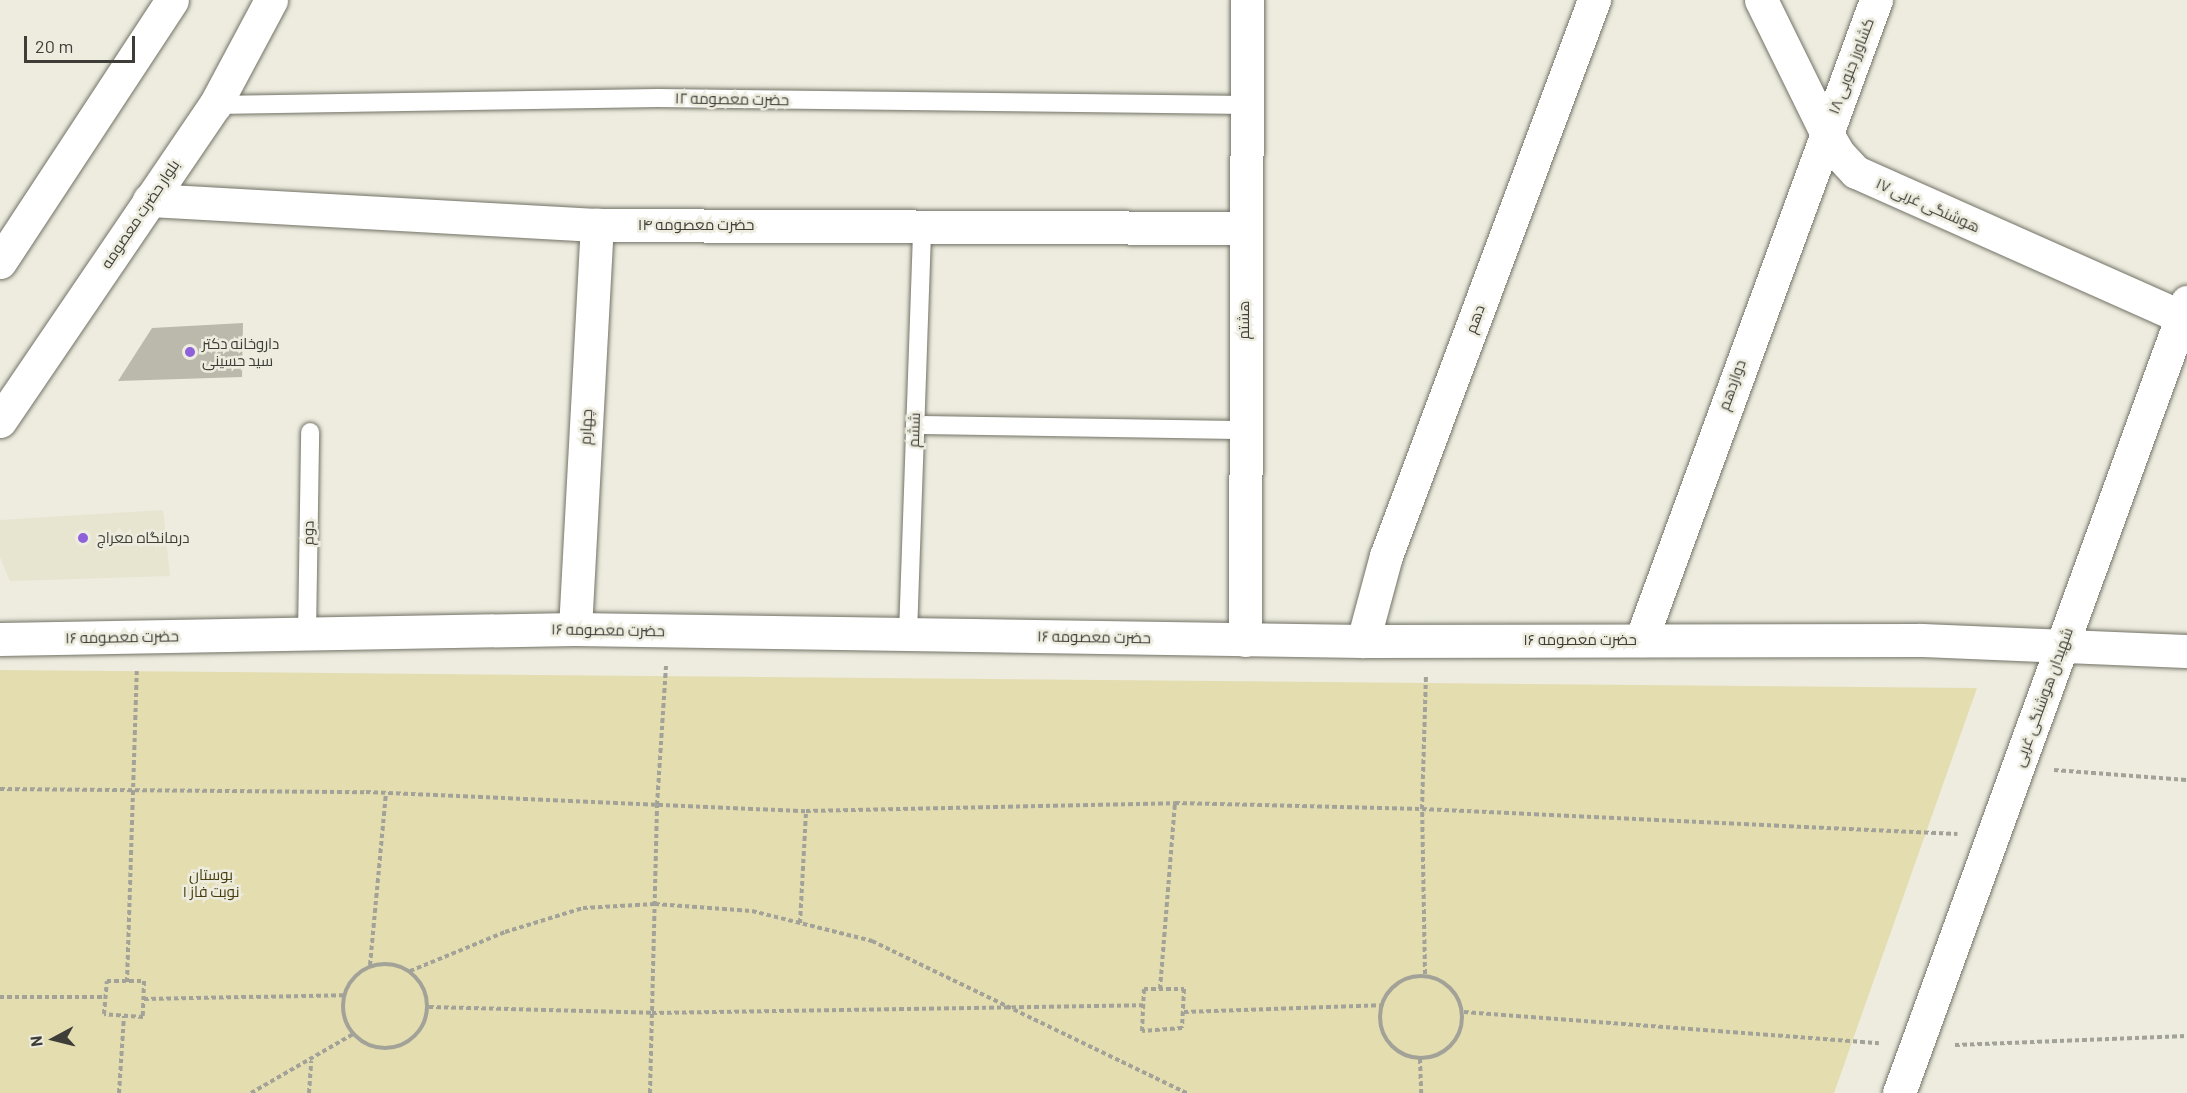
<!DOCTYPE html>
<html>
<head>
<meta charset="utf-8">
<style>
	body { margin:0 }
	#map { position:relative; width:2187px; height:1093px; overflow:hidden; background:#edecdf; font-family:Barlow,Cairo,sans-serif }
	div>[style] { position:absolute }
	.built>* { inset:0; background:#e7e4cf }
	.green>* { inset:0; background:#e3ddb0 }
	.building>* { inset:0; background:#bab9ac }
	.path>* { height:4px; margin-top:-2px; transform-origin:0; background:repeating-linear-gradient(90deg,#a3a298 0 4.5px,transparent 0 7.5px) }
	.path>.ring { margin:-2px; padding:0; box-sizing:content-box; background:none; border:4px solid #a3a298; border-radius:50% }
	.roads { filter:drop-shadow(0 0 2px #737266) drop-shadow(0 0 2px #737266) }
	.lane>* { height:18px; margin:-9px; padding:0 9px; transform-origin:9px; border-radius:9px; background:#fff }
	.street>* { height:33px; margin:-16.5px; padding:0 16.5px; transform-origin:16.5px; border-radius:16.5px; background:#fff }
	.secondary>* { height:33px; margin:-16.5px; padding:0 16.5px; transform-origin:16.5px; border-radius:16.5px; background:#fff }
	.primary>* { height:33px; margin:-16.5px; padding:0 16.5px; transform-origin:16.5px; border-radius:16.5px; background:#fff }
	.dots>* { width:16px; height:16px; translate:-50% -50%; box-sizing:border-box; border:3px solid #edecdf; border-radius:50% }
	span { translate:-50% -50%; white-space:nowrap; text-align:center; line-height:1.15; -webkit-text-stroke:5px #edecdf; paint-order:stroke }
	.street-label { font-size:15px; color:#3e3d38 }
	.poi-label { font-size:15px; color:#3e3d38 }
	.left { translate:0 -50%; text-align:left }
	.park-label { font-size:15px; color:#463f0d }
	.north { position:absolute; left:24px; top:1009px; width:60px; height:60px; -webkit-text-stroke:4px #edecdf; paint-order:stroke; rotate:263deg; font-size:16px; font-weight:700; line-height:24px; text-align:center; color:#3e3d38 }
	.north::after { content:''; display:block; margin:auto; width:21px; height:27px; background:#3e3d38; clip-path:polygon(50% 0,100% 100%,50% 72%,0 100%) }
	.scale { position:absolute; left:24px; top:36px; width:111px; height:27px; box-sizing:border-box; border:3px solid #3e3d38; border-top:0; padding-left:8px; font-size:18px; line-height:21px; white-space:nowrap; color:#3e3d38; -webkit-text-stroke:4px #edecdf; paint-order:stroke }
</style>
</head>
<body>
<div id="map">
	<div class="built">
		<i style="clip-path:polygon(163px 510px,170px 576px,10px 581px,0 557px,0 520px)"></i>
	</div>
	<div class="green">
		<i style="clip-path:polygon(0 670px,1977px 688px,1834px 1093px,0 1093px)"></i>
	</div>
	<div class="building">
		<i style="clip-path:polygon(243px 323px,242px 377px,118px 381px,152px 328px)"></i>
	</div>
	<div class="path">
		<i style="left:2054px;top:770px;width:133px;rotate:4.3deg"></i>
		<i style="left:0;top:789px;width:366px;rotate:0.5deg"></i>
		<i style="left:366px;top:792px;width:440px;rotate:2.5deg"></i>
		<i style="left:806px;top:811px;width:369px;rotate:-1.2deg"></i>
		<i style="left:1175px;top:803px;width:247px;rotate:1.4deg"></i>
		<i style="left:1422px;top:809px;width:536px;rotate:2.68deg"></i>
		<i style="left:800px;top:923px;width:112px;rotate:-86.9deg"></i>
		<i class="ring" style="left:343px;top:964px;width:80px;height:80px"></i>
		<i style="left:370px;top:965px;width:173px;rotate:-84.7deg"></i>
		<i style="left:410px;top:971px;width:103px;rotate:-22.3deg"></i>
		<i style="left:505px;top:932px;width:82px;rotate:-17.1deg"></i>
		<i style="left:583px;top:908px;width:72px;rotate:-3.2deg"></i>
		<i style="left:655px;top:904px;width:97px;rotate:4.1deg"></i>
		<i style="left:752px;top:911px;width:124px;rotate:14deg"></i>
		<i style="left:872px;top:941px;width:350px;rotate:25.8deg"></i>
		<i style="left:1425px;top:974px;width:165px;rotate:-91deg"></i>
		<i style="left:1422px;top:809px;width:134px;rotate:-88.3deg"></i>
		<i class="ring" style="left:1380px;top:976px;width:78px;height:78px"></i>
		<i style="left:107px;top:981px;width:37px"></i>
		<i style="left:144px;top:981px;width:36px;rotate:92deg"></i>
		<i style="left:143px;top:1017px;width:39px;rotate:-176deg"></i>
		<i style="left:104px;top:1014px;width:33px;rotate:-85deg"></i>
		<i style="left:127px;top:982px;width:311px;rotate:-88.2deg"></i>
		<i style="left:1144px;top:989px;width:40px"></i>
		<i style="left:1184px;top:989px;width:39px;rotate:93deg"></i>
		<i style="left:1182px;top:1028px;width:40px;rotate:175.7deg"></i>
		<i style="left:1142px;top:1031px;width:42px;rotate:-87.3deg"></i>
		<i style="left:1160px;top:989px;width:187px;rotate:-85.4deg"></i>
		<i style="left:0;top:997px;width:106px"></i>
		<i style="left:144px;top:999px;width:200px;rotate:-1.1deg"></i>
		<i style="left:429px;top:1007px;width:223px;rotate:1.5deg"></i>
		<i style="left:652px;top:1013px;width:491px;rotate:-0.9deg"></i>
		<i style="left:1184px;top:1012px;width:196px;rotate:-2deg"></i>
		<i style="left:1464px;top:1012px;width:416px;rotate:4.3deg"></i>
		<i style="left:1955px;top:1045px;width:232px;rotate:-2.2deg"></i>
		<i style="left:1420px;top:1059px;width:34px;rotate:88deg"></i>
		<i style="left:119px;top:1093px;width:77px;rotate:-86.3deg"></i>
		<i style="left:251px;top:1093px;width:118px;rotate:-30deg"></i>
		<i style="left:309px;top:1093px;width:32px;rotate:-86deg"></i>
		<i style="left:650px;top:1093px;width:288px;rotate:-88.6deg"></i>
		<i style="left:657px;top:805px;width:140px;rotate:-86.3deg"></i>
	</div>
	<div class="roads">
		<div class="lane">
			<i style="left:215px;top:105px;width:443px;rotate:-0.9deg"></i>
			<i style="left:658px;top:98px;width:590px;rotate:0.68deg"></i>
			<i style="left:915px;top:425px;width:329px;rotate:0.9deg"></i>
			<i style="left:307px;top:634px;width:202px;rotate:-89.1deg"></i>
			<i style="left:908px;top:634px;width:409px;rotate:-88deg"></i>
		</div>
		<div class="street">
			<i style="left:1761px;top:0;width:147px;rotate:63.8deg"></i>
			<i style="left:1826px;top:132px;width:24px;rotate:60deg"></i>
			<i style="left:1838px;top:153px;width:26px;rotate:47deg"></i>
			<i style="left:1856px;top:172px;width:357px;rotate:24deg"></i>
			<i style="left:149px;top:200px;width:449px;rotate:3.2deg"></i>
			<i style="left:597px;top:225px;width:647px;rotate:0.27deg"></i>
			<i style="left:575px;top:629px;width:405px;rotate:-86.9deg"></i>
			<i style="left:0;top:639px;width:575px;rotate:-1deg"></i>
			<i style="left:575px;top:629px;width:788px;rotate:0.87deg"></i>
			<i style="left:1363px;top:641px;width:558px;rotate:-0.1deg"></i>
			<i style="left:1921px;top:640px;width:266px;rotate:2.4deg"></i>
			<i style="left:1245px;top:640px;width:640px;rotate:-89.82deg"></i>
			<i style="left:1641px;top:640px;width:682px;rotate:-69.84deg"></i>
			<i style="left:1363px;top:641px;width:88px;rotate:-74.9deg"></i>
			<i style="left:1386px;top:556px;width:594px;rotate:-69.49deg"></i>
		</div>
		<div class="secondary">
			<i style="left:1899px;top:1093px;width:842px;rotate:-69.99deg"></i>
		</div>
		<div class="primary">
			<i style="left:0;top:262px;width:313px;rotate:-56.7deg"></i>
			<i style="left:0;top:421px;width:382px;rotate:-55.8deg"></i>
			<i style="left:215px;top:105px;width:119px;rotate:-61.9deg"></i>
		</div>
	</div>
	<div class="dots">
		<i style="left:190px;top:352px;background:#8e61db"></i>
		<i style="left:83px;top:538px;background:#8e61db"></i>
	</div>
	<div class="street-label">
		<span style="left:1851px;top:66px;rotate:-69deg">کشاورز جنوبی ۱۸</span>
		<span style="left:732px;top:99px;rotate:1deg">حضرت معصومه ۱۲</span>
		<span style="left:1928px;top:205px;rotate:24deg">هوشنگی غربی ۱۷</span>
		<span style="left:140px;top:214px;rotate:-56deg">بلوار حضرت معصومه</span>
		<span style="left:696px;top:225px">حضرت معصومه ۱۴</span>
		<span style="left:1475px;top:319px;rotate:-70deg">دهم</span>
		<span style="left:1244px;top:320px;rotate:-90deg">هشتم</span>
		<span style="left:1732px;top:385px;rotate:-70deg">دوازدهم</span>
		<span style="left:586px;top:427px;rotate:-87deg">چهارم</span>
		<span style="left:914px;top:430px;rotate:-88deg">ششم</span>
		<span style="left:308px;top:533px;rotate:-89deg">دوم</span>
		<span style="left:608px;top:630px;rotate:1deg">حضرت معصومه ۱۶</span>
		<span style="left:122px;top:637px;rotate:-1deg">حضرت معصومه ۱۶</span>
		<span style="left:1094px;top:637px;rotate:1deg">حضرت معصومه ۱۶</span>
		<span style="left:1580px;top:640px">حضرت معصومه ۱۶</span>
		<span style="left:2043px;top:697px;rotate:-70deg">شهیدان هوشنگی غربی</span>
	</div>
	<div class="poi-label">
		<span class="left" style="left:202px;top:352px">داروخانه دکتر<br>سید حسینی</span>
		<span class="left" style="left:97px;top:538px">درمانگاه معراج</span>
	</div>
	<div class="park-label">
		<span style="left:211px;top:883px">بوستان<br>نوبت فاز ۱</span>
	</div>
	<div class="north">N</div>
	<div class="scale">20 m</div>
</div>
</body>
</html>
